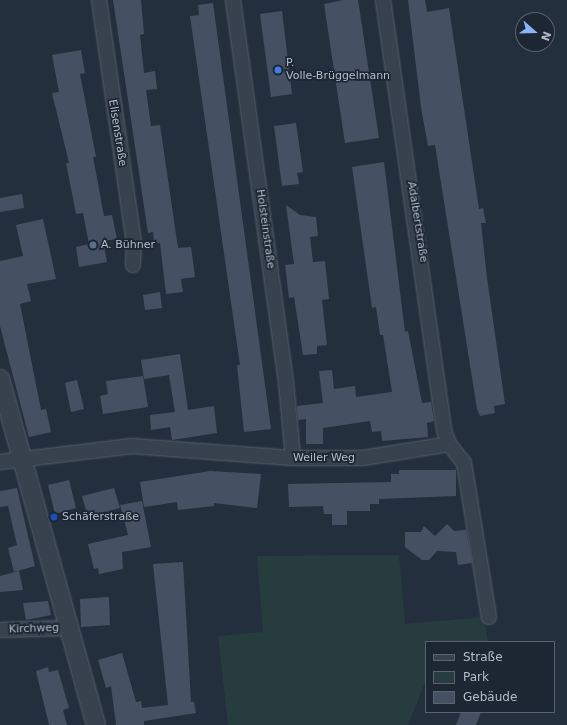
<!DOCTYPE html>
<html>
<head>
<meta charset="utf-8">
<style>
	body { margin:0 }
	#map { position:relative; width:567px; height:725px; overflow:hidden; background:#242f3e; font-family:"DejaVu Sans",sans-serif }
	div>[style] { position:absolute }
	.green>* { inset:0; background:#263c3f }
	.building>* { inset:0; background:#455162 }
	.roads { filter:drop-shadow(0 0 1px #565f6c) drop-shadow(0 0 1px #565f6c) }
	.minor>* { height:14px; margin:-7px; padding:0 7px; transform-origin:7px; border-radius:7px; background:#38414e }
	.tertiary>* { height:18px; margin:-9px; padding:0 9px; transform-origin:9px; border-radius:9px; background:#38414e }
	.dots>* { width:11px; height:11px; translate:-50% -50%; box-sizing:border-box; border:2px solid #1d2633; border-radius:50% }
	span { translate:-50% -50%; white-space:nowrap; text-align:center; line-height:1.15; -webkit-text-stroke:3.5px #1d2633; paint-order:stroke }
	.poi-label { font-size:11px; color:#b4bcc9 }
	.left { translate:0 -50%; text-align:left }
	.street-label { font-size:11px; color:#b4bcc9 }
	.legend { position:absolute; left:425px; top:641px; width:130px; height:72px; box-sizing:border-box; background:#1d2633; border:1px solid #59626f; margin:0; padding:5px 7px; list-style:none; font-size:12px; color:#b4bcc9 }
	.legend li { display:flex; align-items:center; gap:8px; height:20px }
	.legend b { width:20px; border:1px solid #59626f }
	.north { position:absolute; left:515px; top:12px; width:40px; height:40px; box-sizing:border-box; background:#1d2633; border:1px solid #59626f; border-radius:50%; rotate:110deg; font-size:11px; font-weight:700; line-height:16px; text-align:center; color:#b4bcc9 }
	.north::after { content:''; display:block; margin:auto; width:14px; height:18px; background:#8ab4f8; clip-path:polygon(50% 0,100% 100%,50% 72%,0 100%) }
</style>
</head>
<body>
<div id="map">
	<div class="green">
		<i style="clip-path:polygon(399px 555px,405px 624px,484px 617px,488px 642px,426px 642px,426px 680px,408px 725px,228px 725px,218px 636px,263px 632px,257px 556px)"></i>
	</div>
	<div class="building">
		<i style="clip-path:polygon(113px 0,141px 0,144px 34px,140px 35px,144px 73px,155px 71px,157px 89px,146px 90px,151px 126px,160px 125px,178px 248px,191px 247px,195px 277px,181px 279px,183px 292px,166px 294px,160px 243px,154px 243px,153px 232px,148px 233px)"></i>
		<i style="clip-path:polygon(343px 0,358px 0,379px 138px,345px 143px,324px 4px)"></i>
		<i style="clip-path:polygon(408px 0,425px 0,427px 12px,449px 8px,479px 209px,483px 208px,486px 223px,481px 223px,487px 278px,505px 404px,494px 406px,495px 413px,480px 416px,477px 409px,435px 145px,428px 146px,421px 107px)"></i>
		<i style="clip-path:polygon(213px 3px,271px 429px,244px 432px,237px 365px,240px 365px,190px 16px,199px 15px,198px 5px)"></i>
		<i style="clip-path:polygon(282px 11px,292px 94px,271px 97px,260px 14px)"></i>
		<i style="clip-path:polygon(81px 50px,85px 73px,80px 74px,96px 157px,93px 157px,104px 216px,112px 215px,117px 239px,103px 241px,107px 262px,79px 267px,76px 247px,89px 244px,83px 213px,76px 214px,66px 163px,69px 163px,52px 93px,59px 92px,52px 55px)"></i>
		<i style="clip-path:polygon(296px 123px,303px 172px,297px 173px,299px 184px,282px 186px,274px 126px)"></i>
		<i style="clip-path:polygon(384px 162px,405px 332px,408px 331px,422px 403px,431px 402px,434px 421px,427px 423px,428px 437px,382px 441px,381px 431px,372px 432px,370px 421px,323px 428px,323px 444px,306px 444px,306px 419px,298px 420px,297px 406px,323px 403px,319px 371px,332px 370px,334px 389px,355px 386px,356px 397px,392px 392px,383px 335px,380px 335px,376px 307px,372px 308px,352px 167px)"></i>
		<i style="clip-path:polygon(22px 194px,24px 208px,0 212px,0 198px)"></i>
		<i style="clip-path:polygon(286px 205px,300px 215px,316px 217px,318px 236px,310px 237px,313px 262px,325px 261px,329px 299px,322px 300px,327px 345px,317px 346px,317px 354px,303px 355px,294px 297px,289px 298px,285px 265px,294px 264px)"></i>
		<i style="clip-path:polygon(43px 219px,56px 279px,27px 284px,31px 301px,20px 304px,41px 410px,46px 409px,51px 432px,29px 437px,0 326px,0 261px,23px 256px,16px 225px)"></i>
		<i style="clip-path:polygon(160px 292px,162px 308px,145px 310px,143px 295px)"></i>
		<i style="clip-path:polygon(180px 354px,188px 410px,214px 406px,217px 433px,172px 440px,170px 427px,151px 430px,150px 415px,175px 412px,169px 375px,144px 379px,141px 360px)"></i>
		<i style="clip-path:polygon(143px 376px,148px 407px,103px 414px,100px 396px,108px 394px,106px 381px)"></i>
		<i style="clip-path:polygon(77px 380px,84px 409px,71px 412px,65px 383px)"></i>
		<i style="clip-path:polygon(399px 470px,456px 470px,456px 496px,379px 499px,379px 504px,370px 504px,370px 511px,347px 511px,347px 525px,332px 525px,332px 514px,324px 514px,323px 506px,289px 507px,288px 484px,391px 482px,391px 474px,399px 474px)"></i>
		<i style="clip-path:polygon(210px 471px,261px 474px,257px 508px,214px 503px,214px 506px,178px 510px,177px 502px,144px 507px,140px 482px)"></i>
		<i style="clip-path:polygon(69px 480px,76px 508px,55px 514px,48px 485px)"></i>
		<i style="clip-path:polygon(17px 488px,35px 566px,14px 572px,8px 548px,17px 545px,8px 506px,0 507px,0 491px)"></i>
		<i style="clip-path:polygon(114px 488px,120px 508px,88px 517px,82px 496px)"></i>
		<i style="clip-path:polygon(142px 501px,151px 547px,122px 552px,123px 569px,99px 574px,98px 568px,94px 569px,88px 544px,128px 535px,120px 505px)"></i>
		<i style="clip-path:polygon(447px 524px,454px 531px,466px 530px,472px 563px,458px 565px,456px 552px,437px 551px,429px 560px,422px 560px,405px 547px,405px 532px,421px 532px,424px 526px,435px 536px)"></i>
		<i style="clip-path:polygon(183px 562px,191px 702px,194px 702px,196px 713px,144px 721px,144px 725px,116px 725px,111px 686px,106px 688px,98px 660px,122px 653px,136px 702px,141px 701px,142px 708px,168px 705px,153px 564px)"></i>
		<i style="clip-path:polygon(19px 571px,23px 590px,0 592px,0 576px)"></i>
		<i style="clip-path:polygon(109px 597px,110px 625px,81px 627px,80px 599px)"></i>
		<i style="clip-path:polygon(48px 601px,51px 615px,26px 620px,23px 603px)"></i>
		<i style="clip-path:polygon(48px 667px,49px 672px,58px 670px,69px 708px,63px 710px,67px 725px,49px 725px,36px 671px)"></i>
		<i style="clip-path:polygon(461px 712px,481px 712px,476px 725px,456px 725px)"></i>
	</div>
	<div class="roads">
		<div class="minor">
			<i style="left:99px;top:0;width:246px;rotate:81.8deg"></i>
			<i style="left:134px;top:243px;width:22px;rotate:93deg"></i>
			<i style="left:233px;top:0;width:386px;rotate:82.1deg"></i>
			<i style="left:286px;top:382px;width:76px;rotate:84.7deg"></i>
			<i style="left:383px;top:0;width:434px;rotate:81.9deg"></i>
			<i style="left:444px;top:430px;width:15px;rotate:70deg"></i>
			<i style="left:449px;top:444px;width:24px;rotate:52deg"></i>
			<i style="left:464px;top:463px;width:156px;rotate:80.8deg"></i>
			<i style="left:0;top:462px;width:133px;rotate:-6.9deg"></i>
			<i style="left:132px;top:446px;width:161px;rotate:4.3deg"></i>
			<i style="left:293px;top:458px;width:70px"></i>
			<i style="left:363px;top:458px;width:87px;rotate:-9.2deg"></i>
			<i style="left:0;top:630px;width:68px;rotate:-1.7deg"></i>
		</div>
		<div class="tertiary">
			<i style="left:0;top:379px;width:359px;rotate:74.5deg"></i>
		</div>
	</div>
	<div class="dots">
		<i style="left:278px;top:70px;background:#3f7fe0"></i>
		<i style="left:93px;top:245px;background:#5c6f8a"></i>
		<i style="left:54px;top:517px;background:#1a4fb4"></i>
	</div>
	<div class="poi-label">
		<span class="left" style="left:286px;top:70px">P.<br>Volle-Brüggelmann</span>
		<span class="left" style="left:101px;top:245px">A. Bühner</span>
		<span class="left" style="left:62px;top:517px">Schäferstraße</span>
	</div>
	<div class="street-label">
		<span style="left:117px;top:133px;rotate:81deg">Elisenstraße</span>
		<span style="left:417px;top:222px;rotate:81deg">Adalbertstraße</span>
		<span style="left:265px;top:229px;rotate:82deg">Holsteinstraße</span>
		<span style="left:324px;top:458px">Weiler Weg</span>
		<span style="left:34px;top:629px;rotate:-2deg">Kirchweg</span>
	</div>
	<ul class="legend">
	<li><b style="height:5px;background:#38414e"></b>Straße</li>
	<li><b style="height:11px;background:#263c3f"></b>Park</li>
	<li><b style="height:11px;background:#455162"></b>Gebäude</li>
	</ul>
	<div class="north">N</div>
</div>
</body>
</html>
